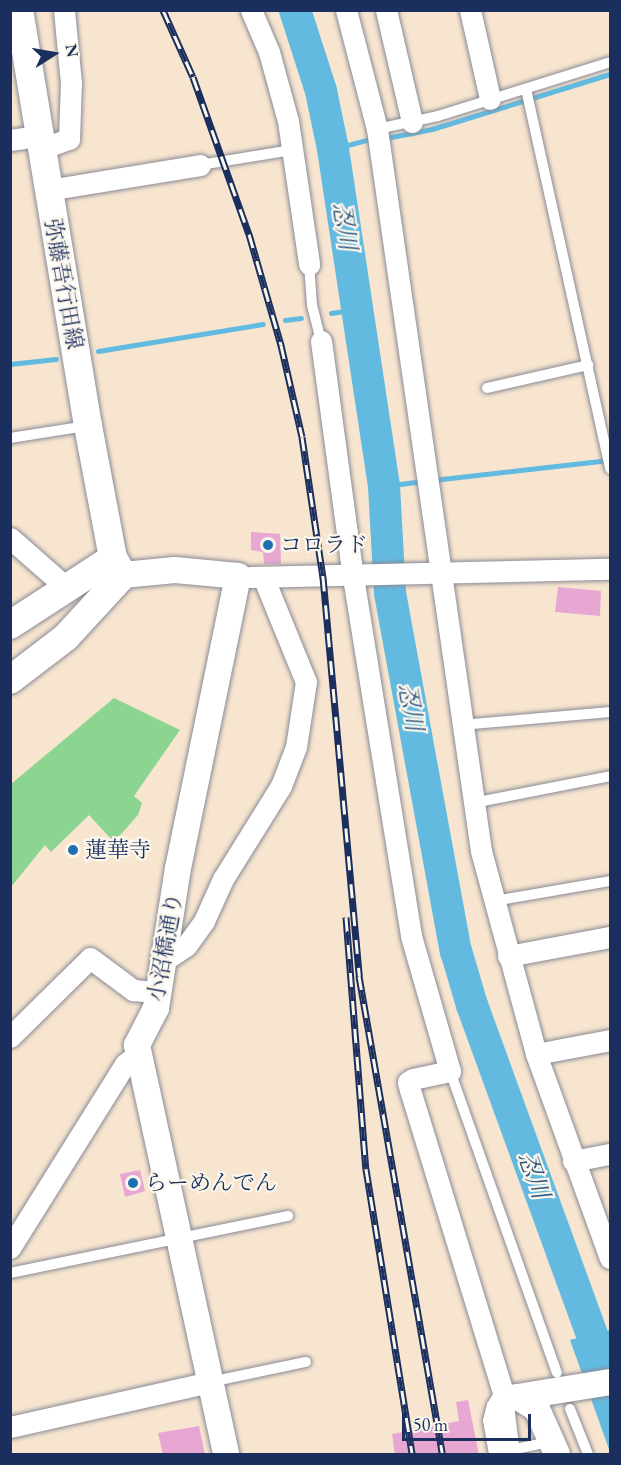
<!DOCTYPE html>
<html>
<head>
<meta charset="utf-8">
<style>
	body { margin:0 }
	#map { position:relative; width:621px; height:1465px; overflow:hidden; background:#f7e5cf; font-family:"EB Garamond","Noto Serif JP",serif }
	div>[style] { position:absolute }
	.green>* { inset:0; background:#8cd591 }
	.water>* { inset:0; background:#63bae0 }
	.stream>* { height:5px; margin:-2.5px; padding:0 2.5px; transform-origin:2.5px; border-radius:2.5px; background:#63bae0 }
	.river>* { height:32px; margin:-16px; padding:0 16px; transform-origin:16px; border-radius:16px; background:#63bae0 }
	.building>* { inset:0; background:#e8a7d3 }
	.roads { filter:drop-shadow(0 0 2px #898a96) drop-shadow(0 0 2px #898a96) }
	.service>* { height:10px; margin:-5px; padding:0 5px; transform-origin:5px; border-radius:5px; background:#fff }
	.minor>* { height:21px; margin:-10.5px; padding:0 10.5px; transform-origin:10.5px; border-radius:10.5px; background:#fff }
	.tertiary>* { height:26px; margin:-13px; padding:0 13px; transform-origin:13px; border-radius:13px; background:#fff }
	.secondary>* { height:28px; margin:-14px; padding:0 14px; transform-origin:14px; border-radius:14px; background:#fff }
	.rail>* { height:7px; margin-top:-3.5px; transform-origin:0; background:repeating-linear-gradient(90deg,#fbf7ec 0 14px,#1b2f5e 0 28px); box-sizing:border-box; border-block:2px solid #1b2f5e }
	.dots>* { width:16px; height:16px; translate:-50% -50%; box-sizing:border-box; border:3px solid #fbf7ec; border-radius:50% }
	span { translate:-50% -50%; white-space:nowrap; text-align:center; line-height:1.15; -webkit-text-stroke:4.5px #fbf7ec; paint-order:stroke }
	.street-label { font-size:22px; color:#1b2f5e }
	.poi-label { font-size:22px; color:#1b2f5e }
	.left { translate:0 -50%; text-align:left }
	.water-label { font-size:24px; color:#315985; font-style:italic }
	.frame { position:absolute; inset:0; border:12px solid #1b2f5e; pointer-events:none }
	.north { position:absolute; left:24px; top:24px; width:60px; height:60px; -webkit-text-stroke:4px #fbf7ec; paint-order:stroke; rotate:79deg; font-size:16px; font-weight:700; line-height:24px; text-align:center; color:#1b2f5e }
	.north::after { content:''; display:block; margin:auto; width:21px; height:27px; background:#1b2f5e; clip-path:polygon(50% 0,100% 100%,50% 72%,0 100%) }
	.scale { position:absolute; left:402px; top:1414px; width:129px; height:27px; box-sizing:border-box; border:3px solid #1b2f5e; border-top:0; padding-left:8px; font-size:18px; line-height:21px; white-space:nowrap; color:#1b2f5e; -webkit-text-stroke:4px #fbf7ec; paint-order:stroke }
</style>
</head>
<body>
<div id="map">
	<div class="green">
		<i style="clip-path:polygon(114px 698px,180px 730px,134px 796px,142px 803px,138px 815px,114px 842px,89px 815px,51px 852px,45px 845px,11px 887px,11px 784px)"></i>
	</div>
	<div class="water">
		<i style="clip-path:polygon(610px 1330px,610px 1452px,570px 1340px)"></i>
	</div>
	<div class="stream">
		<i style="left:386px;top:138px;width:47px;rotate:-11.1deg"></i>
		<i style="left:432px;top:129px;width:186px;rotate:-17.2deg"></i>
		<i style="left:333px;top:149px;width:35px;rotate:-15deg"></i>
		<i style="left:331px;top:313px;width:28px;rotate:-8deg"></i>
		<i style="left:285px;top:320px;width:16px;rotate:-7deg"></i>
		<i style="left:98px;top:351px;width:167px;rotate:-9.3deg"></i>
		<i style="left:10px;top:364px;width:46px;rotate:-6.2deg"></i>
		<i style="left:433px;top:480px;width:177px;rotate:-6.5deg"></i>
		<i style="left:384px;top:486px;width:40px;rotate:-7.1deg"></i>
	</div>
	<div class="river">
		<i style="left:295px;top:10px;width:85px;rotate:72.2deg"></i>
		<i style="left:321px;top:91px;width:59px;rotate:78.3deg"></i>
		<i style="left:333px;top:149px;width:341px;rotate:81.4deg"></i>
		<i style="left:384px;top:486px;width:107px;rotate:86.8deg"></i>
		<i style="left:390px;top:593px;width:364px;rotate:79.6deg"></i>
		<i style="left:456px;top:951px;width:56px;rotate:73.5deg"></i>
		<i style="left:472px;top:1005px;width:394px;rotate:70deg"></i>
	</div>
	<div class="building">
		<i style="clip-path:polygon(251px 532px,280px 534px,281px 564px,264px 564px,263px 552px,251px 550px)"></i>
		<i style="clip-path:polygon(558px 587px,601px 591px,600px 616px,555px 612px)"></i>
		<i style="clip-path:polygon(140px 1170px,145px 1191px,125px 1197px,120px 1174px)"></i>
		<i style="clip-path:polygon(468px 1400px,479px 1455px,395px 1455px,392px 1434px,459px 1421px,456px 1402px)"></i>
		<i style="clip-path:polygon(199px 1426px,205px 1455px,163px 1455px,158px 1433px)"></i>
	</div>
	<div class="roads">
		<div class="service">
			<i style="left:526px;top:89px;width:389px;rotate:77.5deg"></i>
			<i style="left:377px;top:129px;width:62px;rotate:-12deg"></i>
			<i style="left:438px;top:116px;width:180px;rotate:-17.4deg"></i>
			<i style="left:200px;top:165px;width:93px;rotate:-9.3deg"></i>
			<i style="left:309px;top:264px;width:41px;rotate:85.8deg"></i>
			<i style="left:312px;top:305px;width:37px;rotate:76deg"></i>
			<i style="left:487px;top:388px;width:104px;rotate:-12.8deg"></i>
			<i style="left:10px;top:438px;width:78px;rotate:-8.9deg"></i>
			<i style="left:461px;top:725px;width:150px;rotate:-5deg"></i>
			<i style="left:473px;top:803px;width:140px;rotate:-11.1deg"></i>
			<i style="left:494px;top:901px;width:118px;rotate:-9.8deg"></i>
			<i style="left:450px;top:1071px;width:320px;rotate:70.5deg"></i>
			<i style="left:10px;top:1273px;width:284px;rotate:-11.6deg"></i>
			<i style="left:210px;top:1382px;width:98px;rotate:-11.8deg"></i>
			<i style="left:570px;top:1409px;width:48px;rotate:68.2deg"></i>
			<i style="left:506px;top:1451px;width:48px;rotate:-12deg"></i>
			<i style="left:494px;top:1454px;width:34px;rotate:-100deg"></i>
			<i style="left:488px;top:1421px;width:16px;rotate:-76deg"></i>
			<i style="left:492px;top:1405px;width:5px;rotate:-22deg"></i>
		</div>
		<div class="minor">
			<i style="left:251px;top:10px;width:46px;rotate:66.8deg"></i>
			<i style="left:269px;top:52px;width:72px;rotate:74.6deg"></i>
			<i style="left:288px;top:121px;width:145px;rotate:81.6deg"></i>
			<i style="left:346px;top:10px;width:123px;rotate:75.4deg"></i>
			<i style="left:377px;top:129px;width:729px;rotate:81.8deg"></i>
			<i style="left:481px;top:851px;width:210px;rotate:74.8deg"></i>
			<i style="left:536px;top:1054px;width:217px;rotate:70.1deg"></i>
			<i style="left:386px;top:10px;width:115px;rotate:76.9deg"></i>
			<i style="left:470px;top:10px;width:91px;rotate:77.3deg"></i>
			<i style="left:10px;top:140px;width:29px;rotate:-8deg"></i>
			<i style="left:41px;top:149px;width:30px;rotate:-20deg"></i>
			<i style="left:69px;top:139px;width:56px;rotate:-88deg"></i>
			<i style="left:71px;top:83px;width:73px;rotate:-95.5deg"></i>
			<i style="left:48px;top:190px;width:154px;rotate:-9.3deg"></i>
			<i style="left:321px;top:341px;width:238px;rotate:82.3deg"></i>
			<i style="left:353px;top:577px;width:364px;rotate:80.8deg"></i>
			<i style="left:411px;top:936px;width:141px;rotate:73.9deg"></i>
			<i style="left:450px;top:1071px;width:38px;rotate:168deg"></i>
			<i style="left:413px;top:1079px;width:6px;rotate:149deg"></i>
			<i style="left:408px;top:1082px;width:8px;rotate:76deg"></i>
			<i style="left:410px;top:1090px;width:323px;rotate:72.9deg"></i>
			<i style="left:10px;top:538px;width:76px;rotate:41.3deg"></i>
			<i style="left:250px;top:577px;width:360px;rotate:-1.3deg"></i>
			<i style="left:508px;top:956px;width:104px;rotate:-10.6deg"></i>
			<i style="left:162px;top:962px;width:29px;rotate:-34deg"></i>
			<i style="left:186px;top:946px;width:31px;rotate:-54deg"></i>
			<i style="left:204px;top:921px;width:46px;rotate:-65.7deg"></i>
			<i style="left:223px;top:879px;width:110px;rotate:-58.1deg"></i>
			<i style="left:281px;top:786px;width:42px;rotate:-69deg"></i>
			<i style="left:296px;top:747px;width:66px;rotate:-81.3deg"></i>
			<i style="left:306px;top:682px;width:111px;rotate:-112.2deg"></i>
			<i style="left:10px;top:1037px;width:112px;rotate:-44.6deg"></i>
			<i style="left:90px;top:958px;width:54px;rotate:36.7deg"></i>
			<i style="left:133px;top:990px;width:25px;rotate:5deg"></i>
			<i style="left:536px;top:1054px;width:75px;rotate:-10.7deg"></i>
			<i style="left:573px;top:1161px;width:38px;rotate:-11deg"></i>
			<i style="left:10px;top:1248px;width:217px;rotate:-58deg"></i>
			<i style="left:125px;top:1064px;width:16px;rotate:-38deg"></i>
			<i style="left:10px;top:1427px;width:205px;rotate:-12.7deg"></i>
		</div>
		<div class="tertiary">
			<i style="left:123px;top:575px;width:52px;rotate:-5.5deg"></i>
			<i style="left:175px;top:570px;width:63px;rotate:5.4deg"></i>
			<i style="left:238px;top:576px;width:298px;rotate:101.6deg"></i>
			<i style="left:178px;top:868px;width:142px;rotate:98.9deg"></i>
			<i style="left:156px;top:1008px;width:42px;rotate:117.2deg"></i>
			<i style="left:137px;top:1045px;width:419px;rotate:77.7deg"></i>
			<i style="left:518px;top:1397px;width:22px;rotate:32deg"></i>
			<i style="left:537px;top:1409px;width:49px;rotate:66deg"></i>
			<i style="left:507px;top:1454px;width:48px;rotate:-97.1deg"></i>
			<i style="left:501px;top:1406px;width:8px;rotate:-60deg"></i>
			<i style="left:505px;top:1399px;width:106px;rotate:-9.2deg"></i>
		</div>
		<div class="secondary">
			<i style="left:10px;top:625px;width:123px;rotate:-33deg"></i>
			<i style="left:10px;top:680px;width:71px;rotate:-37.5deg"></i>
			<i style="left:66px;top:637px;width:84px;rotate:-47.4deg"></i>
			<i style="left:123px;top:575px;width:20px;rotate:-120deg"></i>
			<i style="left:113px;top:558px;width:134px;rotate:-100.7deg"></i>
			<i style="left:88px;top:426px;width:422px;rotate:-99.4deg"></i>
		</div>
	</div>
	<div class="rail">
		<i style="left:163px;top:10px;width:73px;rotate:65.9deg"></i>
		<i style="left:193px;top:77px;width:167px;rotate:70.4deg"></i>
		<i style="left:249px;top:234px;width:116px;rotate:73.9deg"></i>
		<i style="left:281px;top:345px;width:94px;rotate:77.1deg"></i>
		<i style="left:302px;top:437px;width:142px;rotate:81.5deg"></i>
		<i style="left:323px;top:577px;width:401px;rotate:84.8deg"></i>
		<i style="left:359px;top:976px;width:485px;rotate:80.1deg"></i>
		<i style="left:346px;top:917px;width:253px;rotate:85.5deg"></i>
		<i style="left:366px;top:1169px;width:289px;rotate:80.8deg"></i>
	</div>
	<div class="dots">
		<i style="left:268px;top:545px;background:#1f6fb2"></i>
		<i style="left:73px;top:850px;background:#1f6fb2"></i>
		<i style="left:133px;top:1183px;background:#1f6fb2"></i>
	</div>
	<div class="street-label">
		<span style="left:64px;top:284px;rotate:80deg">弥藤吾行田線</span>
		<span style="left:165px;top:947px;rotate:-80deg">小沼橋通り</span>
	</div>
	<div class="poi-label">
		<span class="left" style="left:280px;top:545px">コロラド</span>
		<span class="left" style="left:85px;top:850px">蓮華寺</span>
		<span class="left" style="left:145px;top:1183px">らーめんでん</span>
	</div>
	<div class="water-label">
		<span style="left:345px;top:226px;rotate:81deg">忍川</span>
		<span style="left:411px;top:707px;rotate:80deg">忍川</span>
		<span style="left:534px;top:1175px;rotate:70deg">忍川</span>
	</div>
	<div class="frame"></div>
	<div class="north">N</div>
	<div class="scale">50 m</div>
</div>
</body>
</html>
